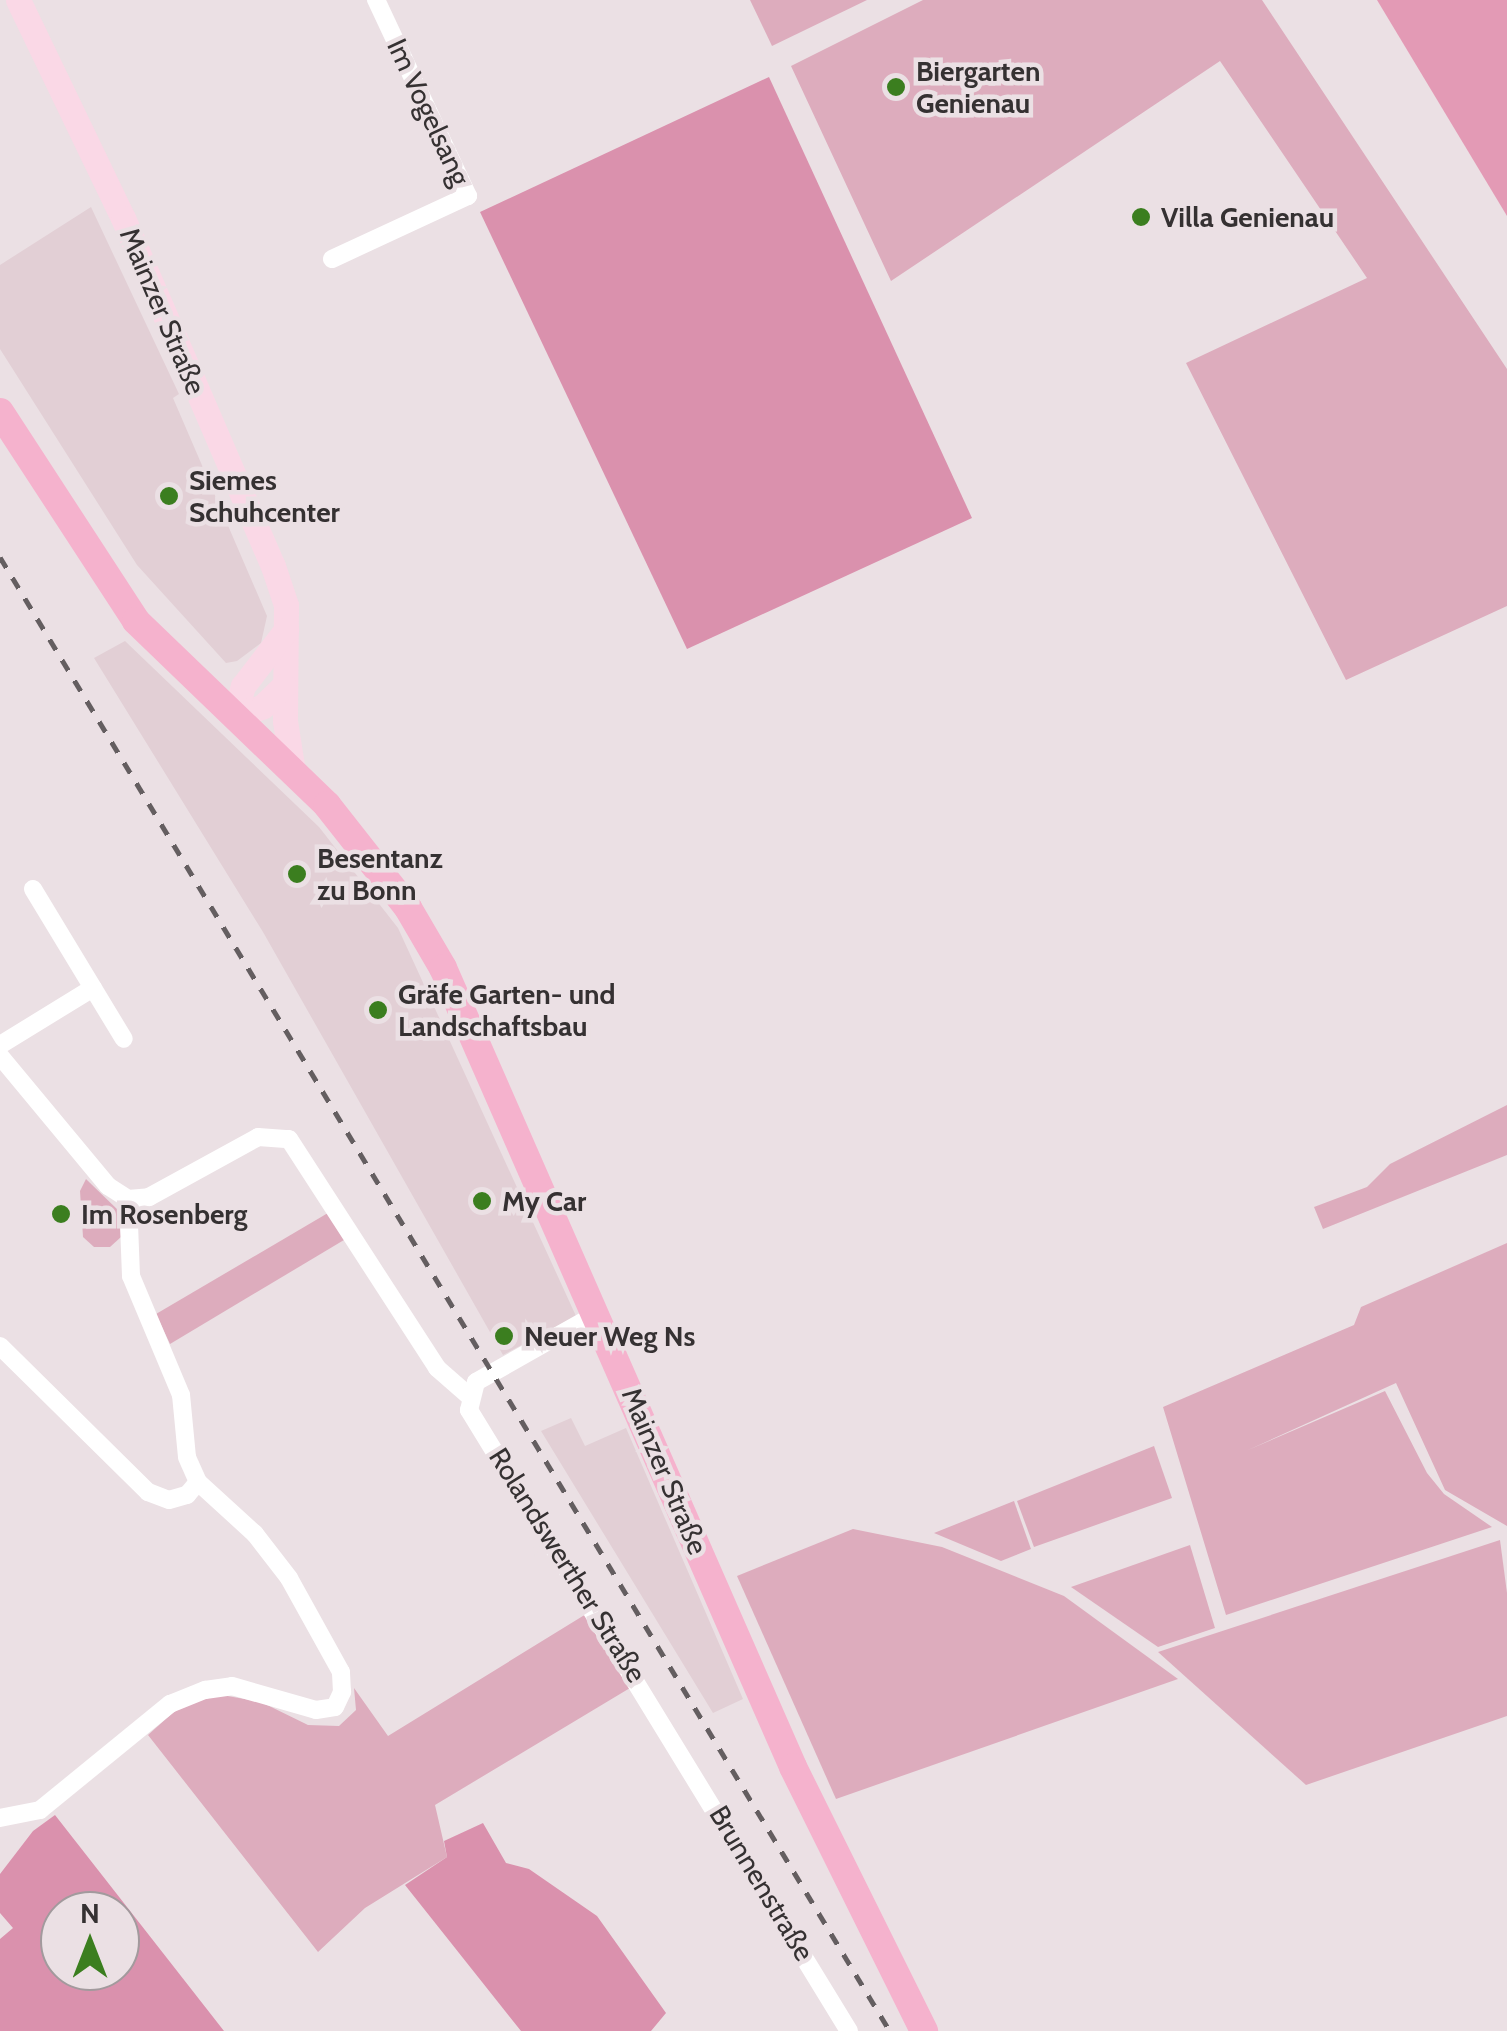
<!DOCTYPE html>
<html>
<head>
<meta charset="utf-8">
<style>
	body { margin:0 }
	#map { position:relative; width:1507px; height:2031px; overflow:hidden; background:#ebe0e4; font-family:Cabin,sans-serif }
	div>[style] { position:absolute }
	.built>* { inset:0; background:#e2cfd5 }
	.green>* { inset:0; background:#ddacbd }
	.forest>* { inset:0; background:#da91ad }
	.water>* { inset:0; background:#e39ab5 }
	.minor>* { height:18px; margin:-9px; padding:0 9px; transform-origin:9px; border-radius:9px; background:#fff }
	.secondary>* { height:25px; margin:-12.5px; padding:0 12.5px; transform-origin:12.5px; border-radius:12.5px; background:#fad8e6 }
	.primary>* { height:28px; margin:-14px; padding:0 14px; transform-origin:14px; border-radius:14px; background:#f5b2cd }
	.rail>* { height:5px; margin-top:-2.5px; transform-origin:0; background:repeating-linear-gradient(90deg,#645e60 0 12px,transparent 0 24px) }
	.dots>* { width:28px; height:28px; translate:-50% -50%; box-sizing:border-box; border:5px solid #ebe0e4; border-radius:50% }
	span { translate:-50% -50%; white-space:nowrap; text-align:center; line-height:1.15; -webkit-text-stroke:9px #ebe0e4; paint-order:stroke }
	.poi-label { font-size:28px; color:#353132; font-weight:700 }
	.left { translate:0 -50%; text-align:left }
	.street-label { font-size:28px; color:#353132 }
	.north { position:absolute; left:40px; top:1891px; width:100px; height:100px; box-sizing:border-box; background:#ebe0e4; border:2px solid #a29a9d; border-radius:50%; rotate:0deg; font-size:28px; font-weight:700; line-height:40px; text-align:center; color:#353132 }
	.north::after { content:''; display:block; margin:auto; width:35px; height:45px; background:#3b7e1f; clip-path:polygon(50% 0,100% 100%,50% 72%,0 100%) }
</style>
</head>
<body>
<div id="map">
	<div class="built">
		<i style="clip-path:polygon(91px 207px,179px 394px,173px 398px,267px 616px,261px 643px,237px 661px,226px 663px,137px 565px,0 349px,0 265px)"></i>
		<i style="clip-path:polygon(125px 641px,319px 827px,398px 928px,576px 1316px,503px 1355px,263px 932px,94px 658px)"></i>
		<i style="clip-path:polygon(571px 1418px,585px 1446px,626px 1428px,743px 1699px,713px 1713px,541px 1431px)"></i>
	</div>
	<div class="green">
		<i style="clip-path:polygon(750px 0,867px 0,772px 46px)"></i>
		<i style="clip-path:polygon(923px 0,1262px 0,1507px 369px,1507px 606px,1346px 680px,1186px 363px,1367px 278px,1220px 61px,891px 281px,791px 66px)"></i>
		<i style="clip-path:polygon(1507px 1105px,1507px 1155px,1323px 1229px,1314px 1207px,1367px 1187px,1390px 1164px)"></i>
		<i style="clip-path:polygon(86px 1179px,120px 1212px,121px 1237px,110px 1247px,94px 1247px,83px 1237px,80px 1191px)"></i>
		<i style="clip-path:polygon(333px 1210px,349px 1237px,170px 1344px,156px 1314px)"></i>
		<i style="clip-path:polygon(1507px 1243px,1507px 1526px,1445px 1490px,1396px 1383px,1248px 1450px,1385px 1391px,1427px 1473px,1444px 1494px,1492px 1527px,1226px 1615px,1163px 1407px,1354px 1325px,1361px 1307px)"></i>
		<i style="clip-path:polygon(1154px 1446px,1172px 1498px,1034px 1547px,1017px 1501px)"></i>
		<i style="clip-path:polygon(1014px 1501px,1031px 1549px,1001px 1561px,934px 1533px)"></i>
		<i style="clip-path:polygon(853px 1529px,942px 1547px,1064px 1596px,1178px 1679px,836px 1799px,737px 1576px)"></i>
		<i style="clip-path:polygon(1500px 1540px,1507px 1593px,1507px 1716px,1306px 1785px,1158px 1652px)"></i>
		<i style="clip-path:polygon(1190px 1545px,1215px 1628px,1158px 1647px,1071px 1587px)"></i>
		<i style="clip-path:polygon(591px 1611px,635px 1685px,435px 1805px,447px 1857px,365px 1908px,318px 1952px,148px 1735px,178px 1708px,216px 1694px,261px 1702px,308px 1725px,339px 1726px,356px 1710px,354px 1688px,388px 1736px)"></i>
	</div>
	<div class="forest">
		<i style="clip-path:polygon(769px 77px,972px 518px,687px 649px,480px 212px)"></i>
		<i style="clip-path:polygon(evenodd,55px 1815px,224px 2031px,0 2031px,0 1939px,13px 1928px,0 1913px,0 1874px,33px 1831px,55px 1815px,60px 1911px,120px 1911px,120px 1971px,60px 1971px,60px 1911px)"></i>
		<i style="clip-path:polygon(483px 1823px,506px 1863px,529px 1869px,597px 1916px,666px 2013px,651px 2031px,521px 2031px,405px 1885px,447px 1857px,444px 1841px)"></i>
	</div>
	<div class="water">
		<i style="clip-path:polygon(1377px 0,1507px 0,1507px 216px)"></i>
	</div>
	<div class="minor">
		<i style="left:332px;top:259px;width:150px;rotate:-24.9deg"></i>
		<i style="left:468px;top:196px;width:217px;rotate:-115.1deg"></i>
		<i style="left:33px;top:889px;width:175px;rotate:58.8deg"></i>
		<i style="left:0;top:1045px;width:109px;rotate:-31.5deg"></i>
		<i style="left:0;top:1056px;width:169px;rotate:50.3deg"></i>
		<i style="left:108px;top:1186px;width:24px;rotate:33deg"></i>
		<i style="left:128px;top:1199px;width:21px;rotate:-5deg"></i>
		<i style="left:149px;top:1197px;width:124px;rotate:-28.8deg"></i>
		<i style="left:258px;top:1137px;width:31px;rotate:4deg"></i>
		<i style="left:289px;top:1139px;width:273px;rotate:57.1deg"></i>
		<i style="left:437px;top:1368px;width:41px;rotate:41.1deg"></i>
		<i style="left:598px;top:1313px;width:140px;rotate:150.5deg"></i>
		<i style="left:476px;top:1382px;width:29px;rotate:104deg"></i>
		<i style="left:469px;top:1410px;width:728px;rotate:58.54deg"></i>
		<i style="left:0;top:1346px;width:208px;rotate:44.6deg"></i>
		<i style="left:148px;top:1492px;width:22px;rotate:21deg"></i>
		<i style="left:169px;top:1500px;width:19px;rotate:-16deg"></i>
		<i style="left:187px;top:1495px;width:17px;rotate:-50deg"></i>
		<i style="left:0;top:1818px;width:41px;rotate:-11.3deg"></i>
		<i style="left:40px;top:1810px;width:168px;rotate:-39.2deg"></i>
		<i style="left:170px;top:1704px;width:38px;rotate:-22deg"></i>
		<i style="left:205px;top:1690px;width:27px;rotate:-8deg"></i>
		<i style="left:232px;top:1686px;width:87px;rotate:15.9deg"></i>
		<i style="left:316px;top:1710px;width:19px;rotate:-9deg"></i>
		<i style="left:335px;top:1707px;width:17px;rotate:-65deg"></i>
		<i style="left:342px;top:1692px;width:20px;rotate:-93deg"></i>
		<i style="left:341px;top:1672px;width:107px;rotate:-119deg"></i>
		<i style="left:289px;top:1578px;width:56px;rotate:-127.7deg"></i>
		<i style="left:255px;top:1534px;width:77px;rotate:-137.6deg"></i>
		<i style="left:198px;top:1482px;width:27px;rotate:-114deg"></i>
		<i style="left:187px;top:1457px;width:62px;rotate:-95.5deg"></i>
		<i style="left:181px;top:1395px;width:129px;rotate:-112.8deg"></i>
		<i style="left:131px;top:1276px;width:77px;rotate:-92.2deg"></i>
	</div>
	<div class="secondary">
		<i style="left:18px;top:0;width:242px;rotate:64.3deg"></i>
		<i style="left:123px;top:218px;width:379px;rotate:66.7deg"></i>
		<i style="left:273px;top:566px;width:41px;rotate:71.6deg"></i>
		<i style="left:286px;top:605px;width:116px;rotate:90.5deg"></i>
		<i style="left:285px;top:721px;width:52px;rotate:81.1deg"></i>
		<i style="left:235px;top:717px;width:32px;rotate:-76deg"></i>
		<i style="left:243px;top:686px;width:71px;rotate:-52.5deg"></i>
		<i style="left:235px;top:717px;width:30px;rotate:-21deg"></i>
		<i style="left:263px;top:706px;width:29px;rotate:-44deg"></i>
	</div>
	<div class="primary">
		<i style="left:0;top:412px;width:249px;rotate:56.9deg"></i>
		<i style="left:136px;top:621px;width:265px;rotate:43.9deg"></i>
		<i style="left:327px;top:805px;width:131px;rotate:51.8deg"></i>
		<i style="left:408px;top:908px;width:69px;rotate:59.7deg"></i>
		<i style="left:443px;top:968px;width:872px;rotate:66.34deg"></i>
		<i style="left:793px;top:1767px;width:295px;rotate:63.6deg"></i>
	</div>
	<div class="rail">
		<i style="left:0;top:557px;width:1722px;rotate:58.88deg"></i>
	</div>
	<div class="dots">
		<i style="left:896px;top:87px;background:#3b7e1f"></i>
		<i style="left:1141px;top:217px;background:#3b7e1f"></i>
		<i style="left:169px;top:496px;background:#3b7e1f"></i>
		<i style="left:297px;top:874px;background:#3b7e1f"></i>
		<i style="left:378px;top:1010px;background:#3b7e1f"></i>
		<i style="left:482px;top:1201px;background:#3b7e1f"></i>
		<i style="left:61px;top:1214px;background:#3b7e1f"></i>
		<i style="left:504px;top:1336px;background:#3b7e1f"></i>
	</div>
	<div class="poi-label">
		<span class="left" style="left:916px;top:87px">Biergarten<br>Genienau</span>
		<span class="left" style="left:1161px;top:217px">Villa Genienau</span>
		<span class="left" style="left:189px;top:496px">Siemes<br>Schuhcenter</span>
		<span class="left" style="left:317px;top:874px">Besentanz<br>zu Bonn</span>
		<span class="left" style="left:398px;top:1010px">Gräfe Garten- und<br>Landschaftsbau</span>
		<span class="left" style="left:502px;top:1201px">My Car</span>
		<span class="left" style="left:81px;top:1214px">Im Rosenberg</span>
		<span class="left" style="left:524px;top:1336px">Neuer Weg Ns</span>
	</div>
	<div class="street-label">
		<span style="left:429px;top:112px;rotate:65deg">Im Vogelsang</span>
		<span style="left:163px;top:311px;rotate:67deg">Mainzer Straße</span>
		<span style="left:665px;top:1471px;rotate:67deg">Mainzer Straße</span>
		<span style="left:568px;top:1565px;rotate:58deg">Rolandswerther Straße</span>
		<span style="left:762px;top:1883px;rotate:59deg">Brunnenstraße</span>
	</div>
	<div class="north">N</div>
</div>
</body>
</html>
